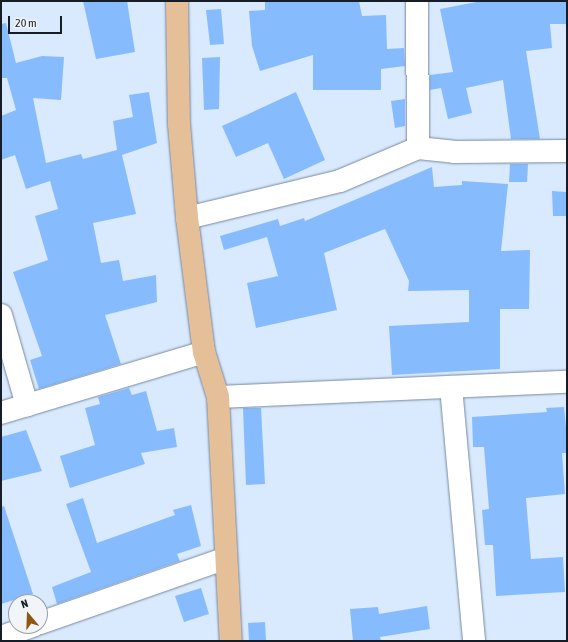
<!DOCTYPE html>
<html>
<head>
<meta charset="utf-8">
<style>
	body { margin:0 }
	#map { position:relative; width:568px; height:642px; overflow:hidden; background:#d9e9fe; font-family:"Asap Condensed",sans-serif }
	div>[style] { position:absolute }
	.building>* { inset:0; background:#86bcfd }
	.roads { filter:drop-shadow(0 0 1px #7689a0) drop-shadow(0 0 1px #7689a0) }
	.minor>* { height:22px; margin:-11px; padding:0 11px; transform-origin:11px; border-radius:11px; background:#fff }
	.major>* { height:22px; margin:-11px; padding:0 11px; transform-origin:11px; border-radius:11px; background:#e5bf98 }
	span { translate:-50% -50%; white-space:nowrap; text-align:center; line-height:1.15; -webkit-text-stroke:4px #f1f5fa; paint-order:stroke }
	.frame { position:absolute; inset:0; border:2px solid #161d26; pointer-events:none }
	.north { position:absolute; left:8px; top:594px; width:40px; height:40px; box-sizing:border-box; background:#f1f5fa; border:1px solid #999fa5; border-radius:50%; rotate:341deg; font-size:11px; font-weight:700; line-height:16px; text-align:center; color:#161d26 }
	.north::after { content:''; display:block; margin:auto; width:14px; height:18px; background:#8f570f; clip-path:polygon(50% 0,100% 100%,50% 72%,0 100%) }
	.scale { position:absolute; left:8px; top:16px; width:54px; height:18px; box-sizing:border-box; border:2px solid #161d26; border-top:0; padding-left:5px; font-size:12px; line-height:14px; white-space:nowrap; color:#161d26; -webkit-text-stroke:3px #f1f5fa; paint-order:stroke }
</style>
</head>
<body>
<div id="map">
	<div class="building">
		<i style="clip-path:polygon(83px 1px,127px 1px,135px 52px,96px 59px)"></i>
		<i style="clip-path:polygon(265px 1px,359px 1px,362px 16px,386px 15px,387px 49px,404px 48px,405px 66px,381px 69px,381px 90px,313px 90px,313px 55px,260px 71px,252px 46px,249px 11px,265px 10px)"></i>
		<i style="clip-path:polygon(482px 1px,567px 2px,567px 24px,550px 24px,552px 48px,526px 51px,540px 139px,511px 139px,503px 80px,466px 88px,472px 113px,448px 119px,441px 88px,430px 90px,430px 75px,453px 72px,440px 9px)"></i>
		<i style="clip-path:polygon(221px 9px,224px 44px,210px 45px,206px 10px)"></i>
		<i style="clip-path:polygon(6px 23px,16px 63px,42px 56px,64px 57px,61px 100px,33px 98px,46px 163px,81px 154px,83px 159px,117px 150px,113px 121px,133px 117px,129px 95px,149px 92px,157px 143px,122px 155px,136px 214px,93px 223px,101px 263px,119px 260px,123px 281px,156px 275px,157px 302px,105px 315px,121px 364px,39px 389px,30px 360px,42px 356px,13px 272px,48px 260px,35px 216px,58px 209px,50px 181px,26px 189px,15px 155px,1px 160px,1px 116px,16px 110px,7px 78px,1px 78px,1px 24px)"></i>
		<i style="clip-path:polygon(220px 57px,219px 109px,204px 110px,202px 58px)"></i>
		<i style="clip-path:polygon(296px 92px,325px 160px,284px 179px,268px 143px,236px 157px,222px 126px)"></i>
		<i style="clip-path:polygon(405px 99px,405px 126px,395px 128px,391px 101px)"></i>
		<i style="clip-path:polygon(510px 164px,528px 164px,527px 182px,509px 182px)"></i>
		<i style="clip-path:polygon(432px 167px,434px 187px,462px 185px,462px 181px,508px 184px,501px 251px,530px 250px,529px 309px,500px 309px,500px 369px,392px 375px,389px 326px,469px 322px,469px 290px,408px 291px,409px 281px,385px 229px,324px 253px,337px 310px,256px 328px,247px 283px,278px 276px,267px 237px,224px 250px,220px 236px,278px 219px,280px 226px,304px 218px,305px 221px)"></i>
		<i style="clip-path:polygon(552px 191px,567px 192px,567px 216px,553px 216px)"></i>
		<i style="clip-path:polygon(129px 388px,132px 395px,146px 391px,157px 431px,174px 428px,177px 447px,141px 453px,145px 464px,70px 488px,60px 456px,95px 445px,85px 408px,100px 404px,98px 397px)"></i>
		<i style="clip-path:polygon(564px 407px,567px 437px,567px 453px,562px 453px,565px 494px,526px 498px,531px 559px,563px 557px,565px 592px,496px 596px,493px 545px,485px 545px,482px 510px,489px 509px,484px 447px,473px 447px,472px 417px,547px 412px,546px 408px)"></i>
		<i style="clip-path:polygon(243px 408px,261px 408px,265px 484px,246px 485px)"></i>
		<i style="clip-path:polygon(26px 430px,42px 471px,1px 481px,1px 437px)"></i>
		<i style="clip-path:polygon(83px 498px,97px 543px,175px 515px,173px 510px,191px 505px,201px 546px,177px 554px,180px 561px,57px 604px,52px 587px,91px 572px,66px 504px)"></i>
		<i style="clip-path:polygon(4px 506px,33px 594px,1px 604px,1px 507px)"></i>
		<i style="clip-path:polygon(201px 588px,209px 614px,184px 622px,175px 596px)"></i>
		<i style="clip-path:polygon(427px 606px,430px 629px,380px 637px,381px 641px,353px 641px,350px 609px,378px 607px,379px 614px)"></i>
		<i style="clip-path:polygon(265px 622px,266px 641px,249px 641px,248px 623px)"></i>
	</div>
	<div class="roads">
		<div class="minor">
			<i style="left:417px;top:1px;width:147px;rotate:89.6deg"></i>
			<i style="left:187px;top:218px;width:157px;rotate:-13.6deg"></i>
			<i style="left:340px;top:181px;width:85px;rotate:-22.9deg"></i>
			<i style="left:418px;top:148px;width:36px;rotate:6deg"></i>
			<i style="left:454px;top:152px;width:113px;rotate:-0.5deg"></i>
			<i style="left:1px;top:315px;width:94px;rotate:73.9deg"></i>
			<i style="left:451px;top:387px;width:255px;rotate:84.8deg"></i>
			<i style="left:218px;top:397px;width:349px;rotate:-2.5deg"></i>
			<i style="left:1px;top:413px;width:212px;rotate:-16.7deg"></i>
			<i style="left:40px;top:623px;width:195px;rotate:-19.2deg"></i>
			<i style="left:1px;top:637px;width:34px;rotate:-19deg"></i>
		</div>
		<div class="major">
			<i style="left:177px;top:1px;width:123px;rotate:89.1deg"></i>
			<i style="left:179px;top:124px;width:94px;rotate:85.1deg"></i>
			<i style="left:187px;top:218px;width:135px;rotate:82.8deg"></i>
			<i style="left:204px;top:352px;width:47px;rotate:72.7deg"></i>
			<i style="left:218px;top:397px;width:244px;rotate:87deg"></i>
		</div>
	</div>
	<div class="frame"></div>
	<div class="north">N</div>
	<div class="scale">20 m</div>
</div>
</body>
</html>
